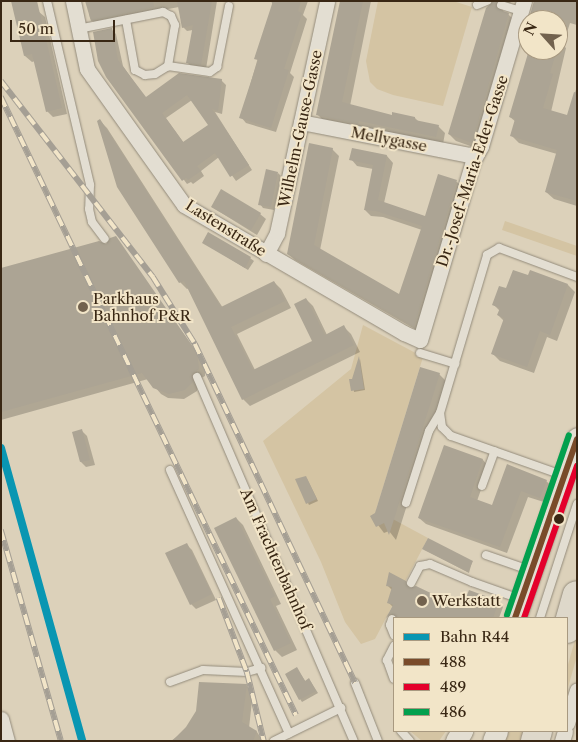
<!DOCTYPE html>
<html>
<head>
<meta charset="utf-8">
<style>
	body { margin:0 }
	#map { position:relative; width:578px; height:742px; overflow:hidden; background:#dcd1ba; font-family:"Libre Caslon Text",serif }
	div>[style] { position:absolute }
	.green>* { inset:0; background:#d4c4a3 }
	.shadow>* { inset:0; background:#0003 }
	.building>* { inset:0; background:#aca494 }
	.roads { filter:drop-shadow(0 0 1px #938b7b) drop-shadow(0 0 1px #938b7b) }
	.lane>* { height:8px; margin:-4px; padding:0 4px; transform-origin:4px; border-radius:4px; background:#e3ded2 }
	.street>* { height:15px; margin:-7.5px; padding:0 7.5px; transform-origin:7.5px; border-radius:7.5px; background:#e3ded2 }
	.secondary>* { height:21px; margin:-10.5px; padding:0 10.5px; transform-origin:10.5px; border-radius:10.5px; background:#e3ded2 }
	.highway>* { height:28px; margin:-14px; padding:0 14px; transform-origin:14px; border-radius:14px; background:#ded8ca }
	.rail>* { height:5.5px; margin-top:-2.75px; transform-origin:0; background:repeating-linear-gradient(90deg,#f2e5c8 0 11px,#a59f94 0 22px); box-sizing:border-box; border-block:1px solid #a59f94 }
	.bus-1>* { height:6px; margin:-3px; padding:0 3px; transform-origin:3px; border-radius:3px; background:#7a4b2a }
	.bus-2>* { height:6px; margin:-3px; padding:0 3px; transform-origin:3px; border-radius:3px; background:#e4002b }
	.bus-3>* { height:6px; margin:-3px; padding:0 3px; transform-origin:3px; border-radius:3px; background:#03a04e }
	.rail-1>* { height:8px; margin:-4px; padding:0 4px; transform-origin:4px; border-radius:4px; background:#0996b2 }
	.dots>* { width:14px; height:14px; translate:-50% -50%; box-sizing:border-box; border:2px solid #f2e5c8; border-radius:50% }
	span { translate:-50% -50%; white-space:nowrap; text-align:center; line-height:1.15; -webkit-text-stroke:4px #f2e5c8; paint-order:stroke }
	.street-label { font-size:15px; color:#392714 }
	.poi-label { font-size:15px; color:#392714 }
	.left { translate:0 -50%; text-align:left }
	.frame { position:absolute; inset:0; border:2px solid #392714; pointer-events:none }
	.legend { position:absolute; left:393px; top:617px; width:175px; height:115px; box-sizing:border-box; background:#f2e5c8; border:1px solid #a89980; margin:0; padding:6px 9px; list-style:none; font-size:15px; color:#392714 }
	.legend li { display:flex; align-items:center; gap:10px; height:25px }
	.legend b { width:25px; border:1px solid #a89980 }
	.north { position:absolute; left:518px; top:10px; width:50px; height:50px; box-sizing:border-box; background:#f2e5c8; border:1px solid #a89980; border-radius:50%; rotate:296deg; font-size:14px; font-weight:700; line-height:20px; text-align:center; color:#392714 }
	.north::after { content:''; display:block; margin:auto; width:18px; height:22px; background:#72624e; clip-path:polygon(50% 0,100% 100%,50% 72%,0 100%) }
	.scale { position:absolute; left:10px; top:20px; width:105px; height:22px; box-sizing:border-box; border:2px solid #392714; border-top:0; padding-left:6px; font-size:15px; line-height:18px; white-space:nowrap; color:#392714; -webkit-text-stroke:4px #f2e5c8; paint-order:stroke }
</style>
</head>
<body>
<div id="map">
	<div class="green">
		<i style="clip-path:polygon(378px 1px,453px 1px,472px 7px,443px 106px,393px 95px,377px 89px,370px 82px,366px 61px)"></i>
		<i style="clip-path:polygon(505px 221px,577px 246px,577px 256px,502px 230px)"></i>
		<i style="clip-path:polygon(363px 325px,423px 357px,376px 510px,428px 538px,375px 639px,361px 644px,345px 622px,321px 562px,263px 441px,351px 369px)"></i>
		<i style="clip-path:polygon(577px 633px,577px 656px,567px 691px,567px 668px)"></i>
		<i style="clip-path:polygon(410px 731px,446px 731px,439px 741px,422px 741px)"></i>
		<i style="clip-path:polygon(503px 731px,527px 731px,524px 741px,501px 741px)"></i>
	</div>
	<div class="shadow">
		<i style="clip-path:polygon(217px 1px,206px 69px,192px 67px,187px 62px,193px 30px,187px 31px,183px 27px,179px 7px,113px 19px,96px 25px,90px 18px,87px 2px)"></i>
		<i style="clip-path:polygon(271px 1px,308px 1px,303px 15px,307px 19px,290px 73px,294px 77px,276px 132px,246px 123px,241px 117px,273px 5px)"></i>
		<i style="clip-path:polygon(341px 1px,371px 1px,350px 106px,393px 116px,415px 118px,419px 122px,438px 126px,445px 133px,443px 144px,325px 122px,318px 115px)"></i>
		<i style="clip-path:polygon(487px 1px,511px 1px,509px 6px,504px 7px,502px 13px,508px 14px,515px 21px,479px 149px,456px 141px,449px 134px,493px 3px)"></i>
		<i style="clip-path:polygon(577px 1px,577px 25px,570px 23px,563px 45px,566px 48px,551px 112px,568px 117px,577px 86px,577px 206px,554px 199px,546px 192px,557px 154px,519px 143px,512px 136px,516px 122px,510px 117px,530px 50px,558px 50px,558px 20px,536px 20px,531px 15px)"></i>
		<i style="clip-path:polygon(38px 11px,45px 17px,67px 114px,53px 117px,47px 111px,35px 61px,32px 62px,25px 56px,16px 15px)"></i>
		<i style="clip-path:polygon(evenodd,111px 29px,116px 34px,123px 66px,146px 99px,221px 80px,226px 85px,222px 114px,215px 112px,252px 170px,236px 181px,219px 157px,201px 171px,204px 176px,193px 184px,191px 182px,187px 184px,107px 76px,111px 29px,192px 100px,209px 125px,184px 143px,166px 118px,192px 100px)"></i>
		<i style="clip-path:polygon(100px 121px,107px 128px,223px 308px,274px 282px,281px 289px,291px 308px,237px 334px,255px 370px,314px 342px,306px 299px,313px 306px,327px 335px,344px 327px,351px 334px,360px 352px,250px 406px,243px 399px,189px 288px,187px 289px,180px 282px)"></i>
		<i style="clip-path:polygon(332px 149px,339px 156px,320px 250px,400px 296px,422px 230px,383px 217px,371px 216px,365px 210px,373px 169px,357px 166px,351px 159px,387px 156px,393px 163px,384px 203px,426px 217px,439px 176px,457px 182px,463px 188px,420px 332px,295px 260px,288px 254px)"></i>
		<i style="clip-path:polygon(278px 173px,281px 176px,274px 210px,263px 208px,260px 204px)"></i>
		<i style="clip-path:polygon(212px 207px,260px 214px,266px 219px,257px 235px)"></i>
		<i style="clip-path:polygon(115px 238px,199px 355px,205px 368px,205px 376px,198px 380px,197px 391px,184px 399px,168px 398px,161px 394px,148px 379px,1px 420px,1px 269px,107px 246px)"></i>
		<i style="clip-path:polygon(203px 242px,250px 258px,254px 261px,248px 270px)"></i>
		<i style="clip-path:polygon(529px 277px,568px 285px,575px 292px,557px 341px,547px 337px,534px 373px,500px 361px,493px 354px,504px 321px,498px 315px,500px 311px,493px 304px,507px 290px)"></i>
		<i style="clip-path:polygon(360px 359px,365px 390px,354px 392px,353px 380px)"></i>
		<i style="clip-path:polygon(439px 374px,446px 381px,396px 540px,389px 531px,384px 533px,372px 517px,376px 514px)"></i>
		<i style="clip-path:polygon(82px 431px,87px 436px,95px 465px,86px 467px,81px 462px)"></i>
		<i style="clip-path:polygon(445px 447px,483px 460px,489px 467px,477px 501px,493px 507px,508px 466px,546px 481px,553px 487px,547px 503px,528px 497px,507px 553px,426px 524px,419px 518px)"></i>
		<i style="clip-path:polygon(307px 479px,318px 501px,309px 505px,297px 480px)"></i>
		<i style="clip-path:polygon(236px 518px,243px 525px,281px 604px,276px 606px,297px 650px,282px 657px,275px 650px)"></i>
		<i style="clip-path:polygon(428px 540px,472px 562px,469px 573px,425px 550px)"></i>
		<i style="clip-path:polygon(187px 545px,192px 550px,216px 600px,196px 609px,191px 604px)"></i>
		<i style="clip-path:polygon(405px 582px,411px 589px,463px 610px,498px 602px,503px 607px,499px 618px,394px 618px,393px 621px,388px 616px,393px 607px,388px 602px,392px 590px,387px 585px)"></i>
		<i style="clip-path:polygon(297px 669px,306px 682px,309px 680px,311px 682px,318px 693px,302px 702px,300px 699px)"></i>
		<i style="clip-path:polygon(246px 685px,253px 692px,249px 728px,257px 732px,263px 741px,171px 741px)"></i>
	</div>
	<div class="building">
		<i style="clip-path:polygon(11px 1px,37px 1px,62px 108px,46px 112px,32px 54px,24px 56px)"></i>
		<i style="clip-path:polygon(85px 1px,153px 1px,154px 7px,91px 21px)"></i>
		<i style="clip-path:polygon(177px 1px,212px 1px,201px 65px,186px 63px,193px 25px,182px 28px)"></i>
		<i style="clip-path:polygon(273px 1px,301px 1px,298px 11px,302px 13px,284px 69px,289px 70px,271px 128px,239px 118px,258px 60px,254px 59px)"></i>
		<i style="clip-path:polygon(340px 1px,363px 1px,342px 102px,392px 115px,392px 112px,415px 117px,415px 120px,439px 125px,436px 137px,359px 121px,358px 124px,316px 115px)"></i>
		<i style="clip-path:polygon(493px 1px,497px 1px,497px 9px,509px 13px,472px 143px,448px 134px,486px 8px)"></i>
		<i style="clip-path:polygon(534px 1px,577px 1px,577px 20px,537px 20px,538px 18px,530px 15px)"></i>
		<i style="clip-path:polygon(evenodd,112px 28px,118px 60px,146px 97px,179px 73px,222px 79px,218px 111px,212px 109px,249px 165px,230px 177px,215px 153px,197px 166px,201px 171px,188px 180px,186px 178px,182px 181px,106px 77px,98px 61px,93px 32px,112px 28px,187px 95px,208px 125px,183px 142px,162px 113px,187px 95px)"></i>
		<i style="clip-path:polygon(529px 50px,557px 50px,550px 73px,553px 74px,543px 108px,567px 115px,574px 92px,577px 93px,577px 201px,545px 192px,557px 150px,510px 136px,515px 119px,509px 117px)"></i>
		<i style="clip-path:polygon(100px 119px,221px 307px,274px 281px,285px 301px,231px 327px,253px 370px,312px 341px,294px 304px,306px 298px,325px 335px,344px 325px,354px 345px,242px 400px,184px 281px,179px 283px,117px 187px,97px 121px)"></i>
		<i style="clip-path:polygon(309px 143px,333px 148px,314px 245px,399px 294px,422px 226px,376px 211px,364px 210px,373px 165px,349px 160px,352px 148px,387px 155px,378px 200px,425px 216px,438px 174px,457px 180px,414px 327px,287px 254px)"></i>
		<i style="clip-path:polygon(266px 169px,278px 172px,271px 207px,258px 205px)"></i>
		<i style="clip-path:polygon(221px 189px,261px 213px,251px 230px,211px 207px)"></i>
		<i style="clip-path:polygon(208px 232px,251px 257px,245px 268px,202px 243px)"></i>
		<i style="clip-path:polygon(116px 236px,197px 353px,199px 369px,192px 374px,193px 382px,185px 390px,169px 394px,153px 388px,142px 373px,1px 412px,1px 268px,99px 241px,106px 244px,110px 238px)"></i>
		<i style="clip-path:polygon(513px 270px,528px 275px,530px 270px,568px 284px,550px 335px,540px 331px,527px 367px,491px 354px,504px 318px,497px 315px,500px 308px,492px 305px,499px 286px,506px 288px)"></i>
		<i style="clip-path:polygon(359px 356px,364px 389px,351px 391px,349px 379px,352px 379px)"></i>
		<i style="clip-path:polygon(420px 367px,440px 373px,389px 535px,384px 523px,376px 527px,370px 516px,375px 513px)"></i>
		<i style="clip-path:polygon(82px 429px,90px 460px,80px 462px,72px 432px)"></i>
		<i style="clip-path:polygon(444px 445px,483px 459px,470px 497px,492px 505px,507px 464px,547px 480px,540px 498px,521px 491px,500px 547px,418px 518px)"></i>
		<i style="clip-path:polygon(306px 476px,317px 499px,306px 504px,295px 479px)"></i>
		<i style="clip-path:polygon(236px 517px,275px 596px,270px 599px,291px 643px,274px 651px,214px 528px)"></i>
		<i style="clip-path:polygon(428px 538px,473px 561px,468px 572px,422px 549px)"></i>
		<i style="clip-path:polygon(187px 543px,212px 594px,190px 605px,165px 553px)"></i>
		<i style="clip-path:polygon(389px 572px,406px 581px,409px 588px,416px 586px,462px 608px,469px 590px,499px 601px,493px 618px,398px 618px,391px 613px,386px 618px,393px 605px,387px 603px,392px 587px,386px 586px)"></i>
		<i style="clip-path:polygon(297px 667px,305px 681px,309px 678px,316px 691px,299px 700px,285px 674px)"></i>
		<i style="clip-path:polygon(199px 682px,247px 684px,242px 722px,257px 731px,253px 741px,172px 741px,186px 727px,196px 711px)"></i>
	</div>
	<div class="roads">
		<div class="lane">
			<i style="left:47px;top:1px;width:189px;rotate:76.8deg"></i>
			<i style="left:90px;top:185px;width:24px;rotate:92deg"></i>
			<i style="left:89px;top:209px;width:13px;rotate:77deg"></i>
			<i style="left:92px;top:222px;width:21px;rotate:53deg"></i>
			<i style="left:477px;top:5px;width:11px;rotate:-22deg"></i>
			<i style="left:501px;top:5px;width:21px;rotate:17deg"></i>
			<i style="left:78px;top:29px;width:87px;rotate:-11.3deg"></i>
			<i style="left:163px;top:12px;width:9px;rotate:27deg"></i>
			<i style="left:171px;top:16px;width:10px;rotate:66deg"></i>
			<i style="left:175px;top:25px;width:42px;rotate:99.7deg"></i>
			<i style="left:168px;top:66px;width:15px;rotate:148deg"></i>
			<i style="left:155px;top:74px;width:10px;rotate:174deg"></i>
			<i style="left:145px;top:75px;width:11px;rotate:-153deg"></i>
			<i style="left:135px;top:70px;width:51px;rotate:-100.2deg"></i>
			<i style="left:168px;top:66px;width:42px;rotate:8.1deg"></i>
			<i style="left:210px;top:72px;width:9px;rotate:-36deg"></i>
			<i style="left:217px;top:67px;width:62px;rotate:-78.9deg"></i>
			<i style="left:420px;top:353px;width:37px;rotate:17deg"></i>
			<i style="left:197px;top:377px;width:396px;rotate:66.7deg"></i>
			<i style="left:170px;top:470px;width:289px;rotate:65.7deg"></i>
			<i style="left:562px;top:475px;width:118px;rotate:-160.6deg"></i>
			<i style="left:451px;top:436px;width:13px;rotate:-135deg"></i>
			<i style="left:442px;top:427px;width:14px;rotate:-98deg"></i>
			<i style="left:440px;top:413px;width:165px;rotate:-73.4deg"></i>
			<i style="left:487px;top:255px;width:14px;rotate:-30deg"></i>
			<i style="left:499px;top:248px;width:83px;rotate:20.4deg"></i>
			<i style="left:482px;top:486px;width:37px;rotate:-70deg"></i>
			<i style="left:406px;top:503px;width:76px;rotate:-72.3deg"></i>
			<i style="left:429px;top:431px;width:21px;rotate:-59deg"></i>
			<i style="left:486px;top:555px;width:46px;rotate:19.2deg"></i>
			<i style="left:411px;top:583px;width:19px;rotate:-62deg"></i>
			<i style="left:420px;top:566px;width:10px;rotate:-11deg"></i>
			<i style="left:430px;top:564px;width:46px;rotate:23.2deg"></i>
			<i style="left:472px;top:582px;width:51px;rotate:19.5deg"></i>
			<i style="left:540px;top:618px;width:120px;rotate:-72deg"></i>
			<i style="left:392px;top:619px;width:6px;rotate:108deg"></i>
			<i style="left:390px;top:625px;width:11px;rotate:68deg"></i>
			<i style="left:394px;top:646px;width:16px;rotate:117deg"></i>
			<i style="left:387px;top:660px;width:20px;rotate:70deg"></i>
			<i style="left:170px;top:682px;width:35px;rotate:-20deg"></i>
			<i style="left:203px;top:670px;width:44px;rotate:2.6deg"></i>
			<i style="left:247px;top:672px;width:15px;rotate:-16deg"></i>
			<i style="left:355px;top:683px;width:62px;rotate:68.4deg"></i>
			<i style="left:401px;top:731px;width:13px;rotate:48deg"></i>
			<i style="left:274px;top:741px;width:75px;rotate:-26.2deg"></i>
		</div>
		<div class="street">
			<i style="left:73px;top:1px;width:69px;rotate:78.4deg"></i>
			<i style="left:87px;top:69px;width:167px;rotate:54.5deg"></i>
			<i style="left:184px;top:205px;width:255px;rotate:30.2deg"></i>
			<i style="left:404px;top:333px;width:17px;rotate:24deg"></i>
			<i style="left:420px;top:340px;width:187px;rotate:-73.5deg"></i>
			<i style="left:473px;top:161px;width:17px;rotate:-62deg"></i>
			<i style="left:481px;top:146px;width:151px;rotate:-73.5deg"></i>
			<i style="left:301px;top:122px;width:171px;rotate:11.1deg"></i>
			<i style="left:469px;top:155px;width:8px;rotate:-14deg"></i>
			<i style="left:266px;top:254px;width:24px;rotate:-62deg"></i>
			<i style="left:277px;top:233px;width:237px;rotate:-77.8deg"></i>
			<i style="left:1px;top:719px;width:23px;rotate:75deg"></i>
			<i style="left:567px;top:723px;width:34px;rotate:-73deg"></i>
			<i style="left:562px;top:741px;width:10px;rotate:-73deg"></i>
		</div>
		<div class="secondary">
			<i style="left:515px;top:618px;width:190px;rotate:-71deg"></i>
			<i style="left:456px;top:741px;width:12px;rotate:-59deg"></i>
			<i style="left:493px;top:741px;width:11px;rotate:-68deg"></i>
		</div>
		<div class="highway">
			<i style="left:567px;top:629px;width:35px;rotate:-74deg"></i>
			<i style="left:535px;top:741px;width:10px;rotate:-73deg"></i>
		</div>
	</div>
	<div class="rail">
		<i style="left:1px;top:81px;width:248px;rotate:52.2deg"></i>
		<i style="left:153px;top:277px;width:79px;rotate:57.9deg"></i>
		<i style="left:195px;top:344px;width:375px;rotate:64.7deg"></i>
		<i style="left:1px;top:97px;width:685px;rotate:64.48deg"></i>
		<i style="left:1px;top:530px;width:219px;rotate:74.1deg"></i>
		<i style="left:219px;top:598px;width:79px;rotate:69.3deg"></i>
		<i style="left:247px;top:672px;width:71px;rotate:76.2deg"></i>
	</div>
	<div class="bus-1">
		<i style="left:515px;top:618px;width:189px;rotate:-70.9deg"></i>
	</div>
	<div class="bus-2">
		<i style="left:524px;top:618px;width:161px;rotate:-70.8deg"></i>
	</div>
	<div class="bus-3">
		<i style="left:507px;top:615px;width:190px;rotate:-71deg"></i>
	</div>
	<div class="rail-1">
		<i style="left:1px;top:448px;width:304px;rotate:74.5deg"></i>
	</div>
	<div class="dots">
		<i style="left:83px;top:307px;background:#72624e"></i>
		<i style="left:559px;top:519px;background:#392714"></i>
		<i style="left:422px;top:601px;background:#72624e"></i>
	</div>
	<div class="street-label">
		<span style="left:300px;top:129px;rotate:-78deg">Wilhelm-Gause-Gasse</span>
		<span style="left:389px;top:139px;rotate:11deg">Mellygasse</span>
		<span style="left:472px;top:171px;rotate:-72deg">Dr.-Josef-Maria-Eder-Gasse</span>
		<span style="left:226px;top:228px;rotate:32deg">Lastenstraße</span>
		<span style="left:276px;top:559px;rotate:66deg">Am Frachtenbahnhof</span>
	</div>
	<div class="poi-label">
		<span class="left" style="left:93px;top:307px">Parkhaus<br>Bahnhof P&amp;R</span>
		<span class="left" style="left:432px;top:601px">Werkstatt</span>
	</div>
	<div class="frame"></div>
	<ul class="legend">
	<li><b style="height:6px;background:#0996b2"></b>Bahn R44</li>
	<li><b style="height:6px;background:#7a4b2a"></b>488</li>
	<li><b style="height:6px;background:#e4002b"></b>489</li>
	<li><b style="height:6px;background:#03a04e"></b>486</li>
	</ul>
	<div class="north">N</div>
	<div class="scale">50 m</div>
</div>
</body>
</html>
